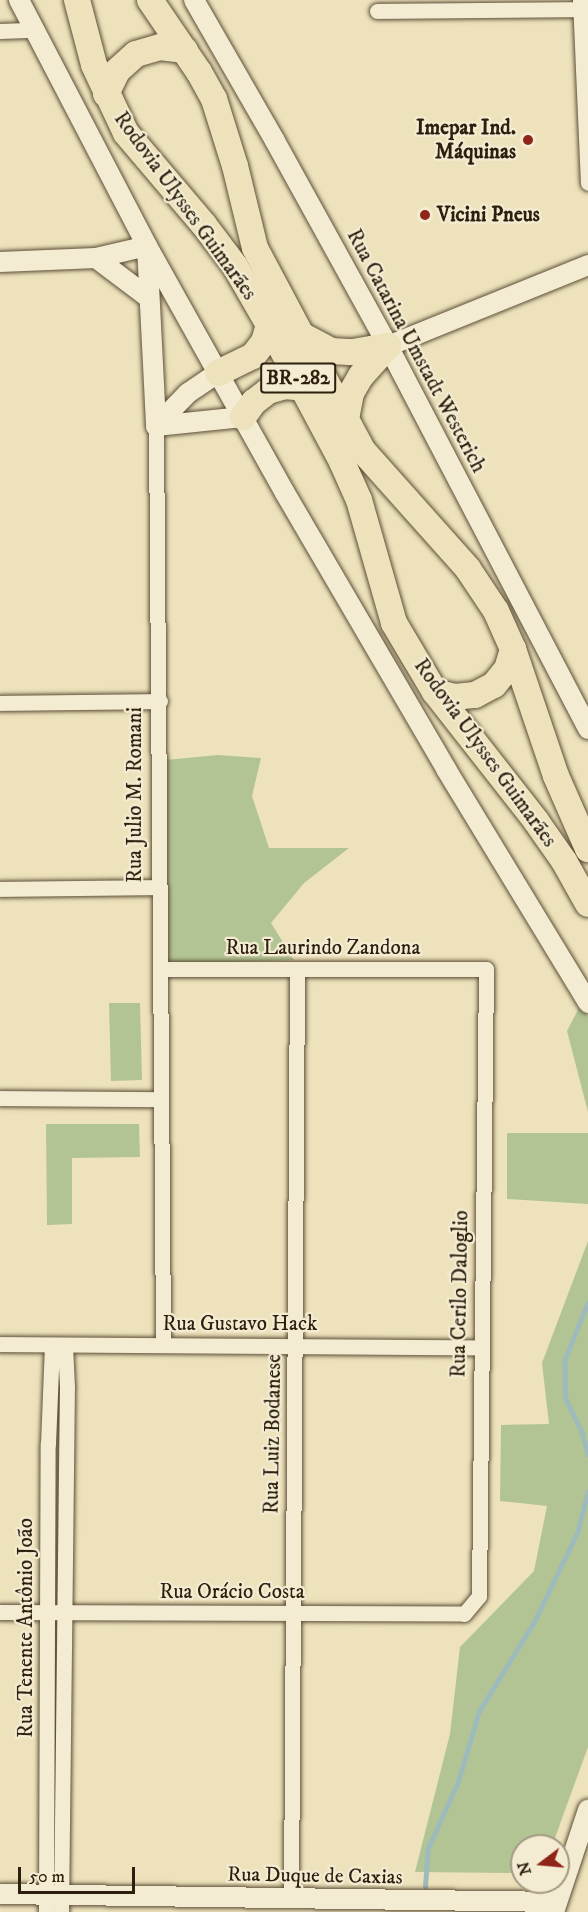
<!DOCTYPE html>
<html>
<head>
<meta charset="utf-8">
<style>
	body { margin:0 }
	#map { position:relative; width:588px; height:1912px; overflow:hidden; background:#ede2bb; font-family:"IM FELL DW Pica",serif }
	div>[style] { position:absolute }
	.green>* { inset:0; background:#b3c494 }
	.stream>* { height:4.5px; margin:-2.25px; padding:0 2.25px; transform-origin:2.25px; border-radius:2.25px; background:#9ebbbb }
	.roads { filter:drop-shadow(0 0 2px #5d4f38) drop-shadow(0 0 2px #5d4f38) }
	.minor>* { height:15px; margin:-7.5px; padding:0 7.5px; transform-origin:7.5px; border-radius:7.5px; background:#f3ecd3 }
	.tertiary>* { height:20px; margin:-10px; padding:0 10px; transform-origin:10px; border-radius:10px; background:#f3ecd3 }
	.trunk>* { height:26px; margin:-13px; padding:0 13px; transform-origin:13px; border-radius:13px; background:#ede2bb }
	.dots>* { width:16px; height:16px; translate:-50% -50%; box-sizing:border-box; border:3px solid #f3ecd3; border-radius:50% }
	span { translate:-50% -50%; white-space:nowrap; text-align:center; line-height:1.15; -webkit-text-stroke:4.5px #f3ecd3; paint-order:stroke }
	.shield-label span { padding:2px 4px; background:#f3ecd3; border:2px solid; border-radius:4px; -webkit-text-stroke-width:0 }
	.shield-label { font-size:20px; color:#2d1e0d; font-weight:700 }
	.poi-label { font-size:21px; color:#2d1e0d; font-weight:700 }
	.right { translate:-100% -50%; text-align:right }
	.left { translate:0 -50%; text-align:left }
	.street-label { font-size:21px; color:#2d1e0d }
	.north { position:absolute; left:510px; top:1834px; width:60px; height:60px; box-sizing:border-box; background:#f3ecd3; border:2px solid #a49a84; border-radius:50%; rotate:254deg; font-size:16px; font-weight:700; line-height:24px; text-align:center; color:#2d1e0d }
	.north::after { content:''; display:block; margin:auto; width:21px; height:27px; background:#8f2418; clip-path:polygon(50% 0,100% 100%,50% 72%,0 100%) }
	.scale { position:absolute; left:18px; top:1867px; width:117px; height:27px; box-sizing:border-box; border:3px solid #2d1e0d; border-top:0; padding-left:8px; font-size:18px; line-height:21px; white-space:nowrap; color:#2d1e0d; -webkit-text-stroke:4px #f3ecd3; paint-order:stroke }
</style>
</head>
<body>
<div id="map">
	<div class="green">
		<i style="clip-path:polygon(218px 755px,261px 758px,252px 796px,269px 848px,349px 848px,304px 883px,271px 923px,294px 960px,168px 964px,165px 760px)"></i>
		<i style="clip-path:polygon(109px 1003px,140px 1003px,142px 1080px,111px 1081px)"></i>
		<i style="clip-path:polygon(581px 1004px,588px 1017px,588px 1112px,567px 1031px)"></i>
		<i style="clip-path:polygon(46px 1124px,139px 1124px,140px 1157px,72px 1158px,72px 1224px,47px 1225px)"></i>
		<i style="clip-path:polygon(507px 1133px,588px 1133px,588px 1204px,507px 1199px)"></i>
		<i style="clip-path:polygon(588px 1241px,588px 1747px,552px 1846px,522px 1846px,522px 1873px,415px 1872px,450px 1734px,460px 1647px,534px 1571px,547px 1506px,500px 1501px,501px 1425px,549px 1424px,542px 1363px)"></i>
	</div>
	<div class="stream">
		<i style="left:588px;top:1303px;width:61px;rotate:112deg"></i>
		<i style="left:565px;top:1360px;width:39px;rotate:89deg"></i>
		<i style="left:566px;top:1399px;width:37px;rotate:64deg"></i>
		<i style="left:582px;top:1432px;width:23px;rotate:75deg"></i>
		<i style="left:425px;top:1887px;width:39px;rotate:-86deg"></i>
		<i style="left:428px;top:1848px;width:72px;rotate:-65.6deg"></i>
		<i style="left:458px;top:1782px;width:74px;rotate:-73.5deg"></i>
		<i style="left:479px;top:1711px;width:102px;rotate:-58.2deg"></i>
		<i style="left:533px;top:1624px;width:101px;rotate:-64.2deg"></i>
		<i style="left:577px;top:1533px;width:43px;rotate:-75.3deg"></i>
	</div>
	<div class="roads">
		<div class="minor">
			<i style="left:580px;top:0;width:183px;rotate:87.5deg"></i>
			<i style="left:377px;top:11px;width:211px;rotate:-0.5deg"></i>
			<i style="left:0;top:31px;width:33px;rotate:-2deg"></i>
			<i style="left:156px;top:426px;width:919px;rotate:89.56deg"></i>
			<i style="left:0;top:703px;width:160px;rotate:-0.7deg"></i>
			<i style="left:0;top:889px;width:158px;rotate:-0.7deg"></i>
			<i style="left:0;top:1098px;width:160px;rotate:0.4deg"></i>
			<i style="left:0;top:1344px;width:480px;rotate:0.4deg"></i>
			<i style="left:0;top:1612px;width:464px;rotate:0.2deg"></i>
			<i style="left:464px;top:1614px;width:23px;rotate:-50deg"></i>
			<i style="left:479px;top:1596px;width:627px;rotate:-89.36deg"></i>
			<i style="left:486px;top:969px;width:326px;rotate:180deg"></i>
			<i style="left:291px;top:1900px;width:931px;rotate:-89.63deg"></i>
			<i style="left:46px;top:1912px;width:468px;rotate:-89.8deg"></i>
			<i style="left:48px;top:1444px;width:99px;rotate:-87.7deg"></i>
			<i style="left:61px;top:1912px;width:525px;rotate:-89.35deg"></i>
			<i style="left:67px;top:1387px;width:42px;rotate:-92.7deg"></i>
		</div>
		<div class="tertiary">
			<i style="left:19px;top:0;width:277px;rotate:62.5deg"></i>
			<i style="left:147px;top:246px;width:283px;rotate:60.8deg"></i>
			<i style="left:285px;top:493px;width:320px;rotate:59.7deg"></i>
			<i style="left:446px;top:769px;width:274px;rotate:58.7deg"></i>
			<i style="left:194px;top:0;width:163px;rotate:60.1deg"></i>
			<i style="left:275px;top:141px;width:234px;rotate:61.1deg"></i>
			<i style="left:388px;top:346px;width:432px;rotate:62.4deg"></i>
			<i style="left:96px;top:258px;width:66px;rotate:37deg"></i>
			<i style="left:0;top:262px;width:96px;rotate:-2.4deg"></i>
			<i style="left:96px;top:258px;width:52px;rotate:-13.2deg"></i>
			<i style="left:147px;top:246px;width:180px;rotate:87.1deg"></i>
			<i style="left:388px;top:346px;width:216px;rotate:-22deg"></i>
			<i style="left:156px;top:426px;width:87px;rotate:-5.9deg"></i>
			<i style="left:156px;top:426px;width:46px;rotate:-45.9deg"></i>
			<i style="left:188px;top:393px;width:36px;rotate:-34deg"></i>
			<i style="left:0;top:1894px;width:557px;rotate:0.82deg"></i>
			<i style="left:554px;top:1912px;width:108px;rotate:-71.6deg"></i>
		</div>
		<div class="trunk">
			<i style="left:77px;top:0;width:67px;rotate:75.3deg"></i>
			<i style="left:94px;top:65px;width:75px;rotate:64.8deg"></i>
			<i style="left:126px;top:133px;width:121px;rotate:49.7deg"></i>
			<i style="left:204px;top:225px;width:51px;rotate:52.9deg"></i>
			<i style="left:235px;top:266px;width:68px;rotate:60deg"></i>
			<i style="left:269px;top:325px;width:155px;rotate:61.9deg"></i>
			<i style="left:342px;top:462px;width:42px;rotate:65.9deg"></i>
			<i style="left:359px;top:500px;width:128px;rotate:74.1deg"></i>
			<i style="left:394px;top:623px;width:80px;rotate:59.3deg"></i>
			<i style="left:435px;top:692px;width:164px;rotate:51.9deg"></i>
			<i style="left:536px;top:821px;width:49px;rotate:55deg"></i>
			<i style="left:564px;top:861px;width:49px;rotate:60.8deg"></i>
			<i style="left:150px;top:0;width:87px;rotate:55.8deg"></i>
			<i style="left:199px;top:72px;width:31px;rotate:61deg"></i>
			<i style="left:214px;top:99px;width:70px;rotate:72.6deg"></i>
			<i style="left:235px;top:166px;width:84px;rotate:76.3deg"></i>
			<i style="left:255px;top:248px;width:230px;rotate:62deg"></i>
			<i style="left:363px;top:451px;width:158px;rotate:48.3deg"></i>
			<i style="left:468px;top:569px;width:50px;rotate:56.3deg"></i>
			<i style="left:496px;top:611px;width:42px;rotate:65.9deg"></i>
			<i style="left:513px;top:649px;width:134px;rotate:71.3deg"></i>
			<i style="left:556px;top:776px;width:80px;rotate:66.3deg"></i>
			<i style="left:106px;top:94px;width:25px;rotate:-64deg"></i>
			<i style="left:117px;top:71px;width:25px;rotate:-42deg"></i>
			<i style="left:136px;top:54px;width:25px;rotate:-16deg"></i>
			<i style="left:160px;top:47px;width:25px;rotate:7deg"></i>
			<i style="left:303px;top:336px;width:32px;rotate:28deg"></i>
			<i style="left:331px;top:351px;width:22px;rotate:3deg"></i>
			<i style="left:353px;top:352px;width:36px;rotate:-10deg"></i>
			<i style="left:218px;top:373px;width:39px;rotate:-26deg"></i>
			<i style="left:253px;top:356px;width:18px;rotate:-52deg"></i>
			<i style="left:264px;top:342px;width:18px;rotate:-74deg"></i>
			<i style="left:243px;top:417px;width:19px;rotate:-54deg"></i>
			<i style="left:254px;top:402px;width:18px;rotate:-38deg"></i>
			<i style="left:268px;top:391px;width:18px;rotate:-16deg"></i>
			<i style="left:285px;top:386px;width:18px;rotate:6deg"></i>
			<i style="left:346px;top:419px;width:26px;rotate:-79deg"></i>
			<i style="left:351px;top:393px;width:20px;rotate:-60deg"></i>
			<i style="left:361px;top:376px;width:40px;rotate:-48deg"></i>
			<i style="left:435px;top:692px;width:21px;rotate:14deg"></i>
			<i style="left:455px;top:697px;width:20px;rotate:-6deg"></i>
			<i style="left:475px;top:695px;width:21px;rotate:-28deg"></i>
			<i style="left:494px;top:685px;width:21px;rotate:-51deg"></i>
			<i style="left:507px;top:669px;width:21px;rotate:-73deg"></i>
		</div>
	</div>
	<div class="dots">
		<i style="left:528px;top:140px;background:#8f2418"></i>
		<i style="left:425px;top:215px;background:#8f2418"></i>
	</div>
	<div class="shield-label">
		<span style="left:298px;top:378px">BR-282</span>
	</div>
	<div class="poi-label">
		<span class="right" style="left:516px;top:140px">Imepar Ind.<br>Máquinas</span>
		<span class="left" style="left:437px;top:215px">Vicini Pneus</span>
	</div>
	<div class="street-label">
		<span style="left:185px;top:206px;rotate:54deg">Rodovia Ulysses Guimarães</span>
		<span style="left:416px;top:351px;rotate:62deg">Rua Catarina Umstadt Westerich</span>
		<span style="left:485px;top:753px;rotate:54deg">Rodovia Ulysses Guimarães</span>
		<span style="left:135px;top:795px;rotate:-90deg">Rua Julio M. Romani</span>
		<span style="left:323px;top:948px">Rua Laurindo Zandona</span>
		<span style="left:460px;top:1294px;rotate:-89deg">Rua Cerilo Daloglio</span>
		<span style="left:240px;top:1324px">Rua Gustavo Hack</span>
		<span style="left:273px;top:1434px;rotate:-89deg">Rua Luiz Bodanese</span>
		<span style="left:232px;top:1592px">Rua Orácio Costa</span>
		<span style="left:26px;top:1628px;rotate:-90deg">Rua Tenente Antônio João</span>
		<span style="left:315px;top:1876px;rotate:1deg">Rua Duque de Caxias</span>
	</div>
	<div class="north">N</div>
	<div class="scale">50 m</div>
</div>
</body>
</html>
